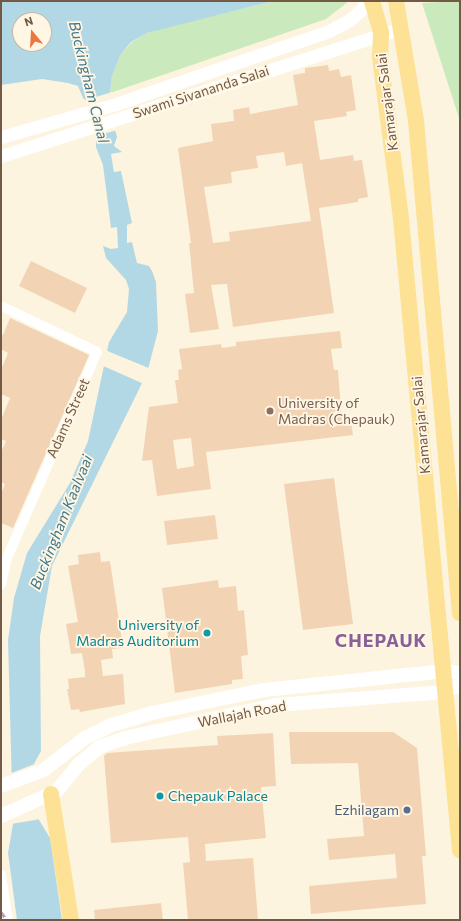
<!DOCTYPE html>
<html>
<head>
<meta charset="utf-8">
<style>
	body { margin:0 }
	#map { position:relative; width:461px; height:921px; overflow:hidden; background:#fcf4de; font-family:Commissioner,sans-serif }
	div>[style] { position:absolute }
	.green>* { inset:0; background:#cae9bd }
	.water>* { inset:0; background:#b3d8e5 }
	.pier>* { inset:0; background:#fcf4de }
	.building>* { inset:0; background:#f2d4b5 }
	.minor>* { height:10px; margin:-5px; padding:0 5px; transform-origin:5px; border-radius:5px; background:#fff }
	.tertiary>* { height:13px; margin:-6.5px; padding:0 6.5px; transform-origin:6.5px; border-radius:6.5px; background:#fff }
	.secondary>* { height:14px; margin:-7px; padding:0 7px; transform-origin:7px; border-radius:7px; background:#fff }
	.primary>* { height:16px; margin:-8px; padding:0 8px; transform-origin:8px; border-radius:8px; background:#fde194 }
	.rail>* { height:3px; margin-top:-1.5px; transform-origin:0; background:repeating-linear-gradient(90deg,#b79ec4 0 6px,transparent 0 10px) }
	.dots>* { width:11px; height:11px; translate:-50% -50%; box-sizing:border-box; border:2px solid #fff7e4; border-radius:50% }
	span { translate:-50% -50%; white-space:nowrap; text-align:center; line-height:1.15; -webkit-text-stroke:3.5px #fff7e4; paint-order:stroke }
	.street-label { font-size:14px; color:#725a46 }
	.education-label { font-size:14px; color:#785e54 }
	.left { translate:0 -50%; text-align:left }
	.culture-label { font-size:14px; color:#0d838f }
	.right { translate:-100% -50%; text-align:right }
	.service-label { font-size:14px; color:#4e5e75 }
	.water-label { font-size:15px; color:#42788d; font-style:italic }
	.district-label { font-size:18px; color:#8a6196; font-weight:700; letter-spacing:1px }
	.frame { position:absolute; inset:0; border:2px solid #725a46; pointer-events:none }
	.north { position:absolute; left:12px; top:12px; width:40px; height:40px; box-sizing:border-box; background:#fff7e4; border:1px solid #c7b8a5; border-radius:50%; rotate:342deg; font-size:11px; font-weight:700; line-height:16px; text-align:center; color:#725a46 }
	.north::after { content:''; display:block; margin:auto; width:14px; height:18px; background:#e97840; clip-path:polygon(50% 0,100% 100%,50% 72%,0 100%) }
</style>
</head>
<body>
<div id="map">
	<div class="green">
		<i style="clip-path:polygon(273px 1px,349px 1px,326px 19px,110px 93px,112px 76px,121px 54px,132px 42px,147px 33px,171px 26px)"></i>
		<i style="clip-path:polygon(460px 1px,460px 121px,422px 3px)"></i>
	</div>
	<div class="water">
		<i style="clip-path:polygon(evenodd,1px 1px,273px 1px,147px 33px,131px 42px,121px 54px,112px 76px,110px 93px,112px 119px,117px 137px,114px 146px,122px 152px,111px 154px,114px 172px,121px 171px,132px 223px,127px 225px,127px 243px,132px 242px,137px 263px,149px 266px,152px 271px,156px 282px,158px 331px,147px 373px,52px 566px,40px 636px,41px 751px,34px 764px,39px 820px,50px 838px,62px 920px,17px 920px,8px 853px,13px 824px,8px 640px,14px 598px,27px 553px,70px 483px,88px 441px,109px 342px,127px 312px,129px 289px,126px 280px,106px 258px,103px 246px,111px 249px,118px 248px,117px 227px,111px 228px,103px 165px,96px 147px,96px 124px,89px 103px,83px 98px,78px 86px,68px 83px,42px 79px,1px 85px,1px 1px,20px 20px,44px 20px,44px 44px,20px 44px,20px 20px)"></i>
	</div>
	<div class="pier">
		<i style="clip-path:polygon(112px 92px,112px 112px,118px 130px,95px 136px,92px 119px,87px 104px,83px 101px)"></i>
		<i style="clip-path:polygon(105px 350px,151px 369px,144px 384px,101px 365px)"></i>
		<i style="clip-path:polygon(37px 763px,41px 819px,11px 824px,9px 774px)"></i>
	</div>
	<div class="building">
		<i style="clip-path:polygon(evenodd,328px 65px,329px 71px,339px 69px,341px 77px,351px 75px,356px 110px,346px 112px,347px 116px,314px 121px,320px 160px,353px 155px,354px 161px,362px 160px,368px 197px,358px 199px,358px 202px,319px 208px,334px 313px,233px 327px,227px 284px,211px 285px,219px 329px,190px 333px,185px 294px,194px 293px,189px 243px,191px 243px,178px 148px,213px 141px,211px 124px,234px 121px,233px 110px,249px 107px,250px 114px,298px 105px,293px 75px,305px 73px,305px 68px,328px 65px,284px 152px,286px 166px,302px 163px,311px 221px,229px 232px,230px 241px,213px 243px,204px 187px,232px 183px,231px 172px,258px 168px,256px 156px,284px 152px)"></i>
		<i style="clip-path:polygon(31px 261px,87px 288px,75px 313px,19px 286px)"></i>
		<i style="clip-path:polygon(10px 318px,89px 355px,13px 528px,1px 523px,1px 494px,5px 484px,1px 482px,1px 452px,6px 441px,1px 439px,1px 420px,10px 398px,1px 394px,1px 370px,8px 353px,1px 349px,1px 334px,3px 335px)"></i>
		<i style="clip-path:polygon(evenodd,340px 331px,342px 348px,331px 349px,334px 370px,338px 370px,342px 424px,351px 423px,353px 435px,206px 452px,211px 489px,157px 496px,152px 460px,142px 461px,149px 407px,178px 403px,175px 380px,179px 380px,178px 370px,182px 369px,179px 349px,221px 344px,222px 348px,236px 346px,236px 342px,340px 331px,191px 438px,194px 466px,177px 469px,173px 440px,191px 438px)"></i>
		<i style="clip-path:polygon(334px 478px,353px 624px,303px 630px,284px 484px)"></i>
		<i style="clip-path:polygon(215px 515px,218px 539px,167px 545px,164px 521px)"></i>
		<i style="clip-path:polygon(100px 552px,101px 562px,110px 561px,123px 648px,112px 649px,113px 658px,101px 660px,103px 676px,123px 674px,125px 704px,80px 712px,79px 709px,71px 710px,67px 689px,69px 689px,68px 679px,85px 677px,85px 671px,82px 653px,71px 654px,66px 624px,78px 622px,68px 566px,79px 564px,78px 555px)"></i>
		<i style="clip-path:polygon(218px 580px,219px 588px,236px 586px,238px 611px,244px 610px,248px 655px,241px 656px,243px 679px,232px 680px,232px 684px,175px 693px,162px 588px)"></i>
		<i style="clip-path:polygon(289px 732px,393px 732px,417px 748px,426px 856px,422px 856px,426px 904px,311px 914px,309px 886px,397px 878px,395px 854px,329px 860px,327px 839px,364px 836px,358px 763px,291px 764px)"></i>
		<i style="clip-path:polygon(273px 733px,276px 786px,261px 787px,266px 838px,205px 844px,206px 861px,253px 858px,258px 920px,188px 920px,183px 863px,190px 862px,188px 837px,111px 843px,104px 756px,107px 753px,218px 745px,217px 736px)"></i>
		<i style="clip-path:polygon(161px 903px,163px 920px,95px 920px,94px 910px)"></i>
	</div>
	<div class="minor">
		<i style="left:1px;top:306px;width:106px;rotate:25.6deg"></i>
		<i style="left:97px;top:352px;width:225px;rotate:113.6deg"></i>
		<i style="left:7px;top:558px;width:27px;rotate:103deg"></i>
		<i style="left:1px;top:875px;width:46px;rotate:81.2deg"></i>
	</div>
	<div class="tertiary">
		<i style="left:1px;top:137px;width:120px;rotate:-16deg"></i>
		<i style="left:116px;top:104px;width:225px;rotate:-18.9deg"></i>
		<i style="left:329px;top:31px;width:24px;rotate:-28deg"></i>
		<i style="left:350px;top:20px;width:16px;rotate:-43deg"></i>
		<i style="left:362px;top:9px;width:9px;rotate:-63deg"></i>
		<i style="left:1px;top:156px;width:421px;rotate:-17.7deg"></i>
	</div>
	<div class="secondary">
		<i style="left:1px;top:786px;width:46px;rotate:-20.4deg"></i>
		<i style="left:44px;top:770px;width:52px;rotate:-38deg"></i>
		<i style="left:85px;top:738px;width:30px;rotate:-26deg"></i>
		<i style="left:112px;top:725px;width:42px;rotate:-16.7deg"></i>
		<i style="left:152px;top:713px;width:114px;rotate:-11.6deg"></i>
		<i style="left:264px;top:690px;width:182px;rotate:-6deg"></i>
		<i style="left:445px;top:671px;width:15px;rotate:8deg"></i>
		<i style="left:1px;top:816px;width:61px;rotate:-24.1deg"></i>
		<i style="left:57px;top:791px;width:35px;rotate:-51deg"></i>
		<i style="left:79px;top:764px;width:26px;rotate:-40deg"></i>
		<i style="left:99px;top:747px;width:28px;rotate:-19deg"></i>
		<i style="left:125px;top:738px;width:155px;rotate:-12.3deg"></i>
		<i style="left:276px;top:705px;width:169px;rotate:-4.4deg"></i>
		<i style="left:445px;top:692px;width:17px;rotate:-25deg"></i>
	</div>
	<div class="primary">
		<i style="left:372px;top:1px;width:33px;rotate:74deg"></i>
		<i style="left:381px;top:33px;width:24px;rotate:92deg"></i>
		<i style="left:380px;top:57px;width:163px;rotate:82.6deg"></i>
		<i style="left:401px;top:219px;width:634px;rotate:84.66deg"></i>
		<i style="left:396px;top:1px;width:122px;rotate:80.5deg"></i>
		<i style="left:416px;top:121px;width:494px;rotate:84.9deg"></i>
		<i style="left:51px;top:794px;width:128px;rotate:81deg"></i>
	</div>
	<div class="rail">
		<i style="left:1px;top:912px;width:10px;rotate:53deg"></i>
	</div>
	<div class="dots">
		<i style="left:270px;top:411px;background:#8d6e63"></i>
		<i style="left:207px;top:633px;background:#0f9aa8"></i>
		<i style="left:160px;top:796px;background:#0f9aa8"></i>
		<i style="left:407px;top:810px;background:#5c6f8a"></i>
	</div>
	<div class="street-label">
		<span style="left:201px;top:92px;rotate:-18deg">Swami Sivananda Salai</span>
		<span style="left:387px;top:102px;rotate:-97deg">Kamarajar Salai</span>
		<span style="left:68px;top:418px;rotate:-66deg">Adams Street</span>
		<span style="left:421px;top:425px;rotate:-95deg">Kamarajar Salai</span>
		<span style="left:242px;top:714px;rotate:-11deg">Wallajah Road</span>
	</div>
	<div class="education-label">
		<span class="left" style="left:278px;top:411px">University of<br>Madras (Chepauk)</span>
	</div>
	<div class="culture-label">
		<span class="right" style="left:199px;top:633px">University of<br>Madras Auditorium</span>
		<span class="left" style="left:168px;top:796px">Chepauk Palace</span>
	</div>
	<div class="service-label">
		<span class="right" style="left:399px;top:810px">Ezhilagam</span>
	</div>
	<div class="water-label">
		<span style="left:89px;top:82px;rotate:76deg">Buckingham Canal</span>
		<span style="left:61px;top:522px;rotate:-68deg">Buckingham Kaalvaai</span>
	</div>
	<div class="district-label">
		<span style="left:381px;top:640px">CHEPAUK</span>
	</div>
	<div class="frame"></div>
	<div class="north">N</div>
</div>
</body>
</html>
